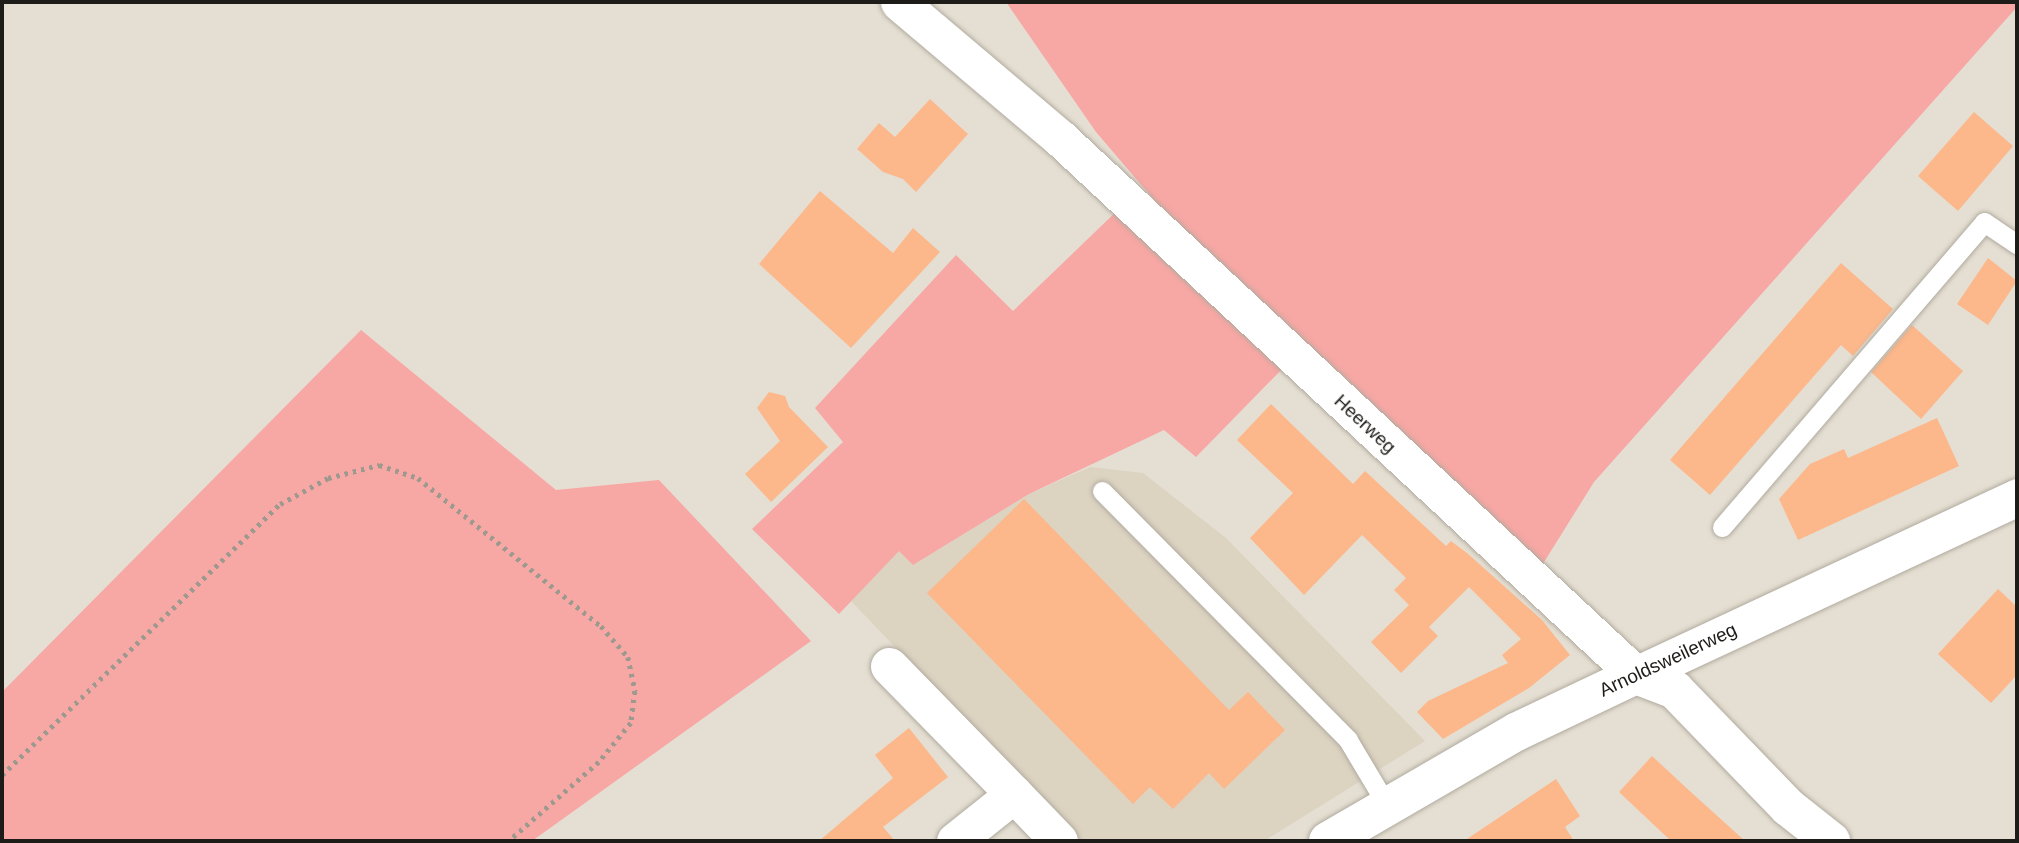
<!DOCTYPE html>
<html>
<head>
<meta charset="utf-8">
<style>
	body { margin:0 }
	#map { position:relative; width:2019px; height:843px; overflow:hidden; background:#e5dfd3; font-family:Arial,sans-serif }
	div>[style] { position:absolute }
	.built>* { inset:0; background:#dcd3c1 }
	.green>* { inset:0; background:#f7a7a4 }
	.building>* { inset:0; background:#fcb78b }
	.path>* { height:4.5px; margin-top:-2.25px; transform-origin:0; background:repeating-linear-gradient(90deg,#9d998f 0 3.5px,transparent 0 8.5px) }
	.roads { filter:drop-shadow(0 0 2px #b1ab9f) drop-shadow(0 0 2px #b1ab9f) }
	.service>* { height:19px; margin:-9.5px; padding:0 9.5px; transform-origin:9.5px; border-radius:9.5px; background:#fff }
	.minor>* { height:37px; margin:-18.5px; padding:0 18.5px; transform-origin:18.5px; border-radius:18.5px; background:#fff }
	.tertiary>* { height:38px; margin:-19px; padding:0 19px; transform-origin:19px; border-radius:19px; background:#fff }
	span { translate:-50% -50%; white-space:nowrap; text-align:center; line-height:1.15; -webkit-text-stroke:5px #fff; paint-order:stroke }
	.street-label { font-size:19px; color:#1e1c18 }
	.frame { position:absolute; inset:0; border:4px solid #1e1c18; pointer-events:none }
</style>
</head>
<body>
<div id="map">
	<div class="built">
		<i style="clip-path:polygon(1090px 467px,1143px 473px,1226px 538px,1425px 741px,1264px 841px,1081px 841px,851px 601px,899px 550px,913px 565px,1029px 494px)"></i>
	</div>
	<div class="green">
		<i style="clip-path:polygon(1006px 2px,2017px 2px,2017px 7px,1594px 482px,1541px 567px,1185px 236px,1096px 132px)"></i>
		<i style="clip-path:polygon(1122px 206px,1288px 363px,1196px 457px,1164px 430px,1029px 494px,913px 565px,899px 551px,839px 614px,752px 529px,843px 442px,815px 408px,956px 255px,1013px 311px)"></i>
		<i style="clip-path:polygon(361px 330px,556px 490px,659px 480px,811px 641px,532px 841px,2px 841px,2px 692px)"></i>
	</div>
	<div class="building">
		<i style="clip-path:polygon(930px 99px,968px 134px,916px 192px,903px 179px,883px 172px,857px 149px,879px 123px,895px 137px)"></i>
		<i style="clip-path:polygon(1974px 112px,2013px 146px,1958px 211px,1918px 176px)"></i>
		<i style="clip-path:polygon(820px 191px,893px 253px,913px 228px,940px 252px,851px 348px,759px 264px)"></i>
		<i style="clip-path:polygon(1988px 258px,2017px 281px,1988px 325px,1957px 304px)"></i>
		<i style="clip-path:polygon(1841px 263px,1893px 309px,1853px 356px,1841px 345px,1710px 495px,1670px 460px)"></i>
		<i style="clip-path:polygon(1912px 325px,1963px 371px,1921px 419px,1871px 372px)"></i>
		<i style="clip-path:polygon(769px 392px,785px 396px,789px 407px,828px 447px,771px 502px,745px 474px,780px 441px,757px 408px)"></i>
		<i style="clip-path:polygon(1271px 404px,1353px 484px,1365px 471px,1446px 546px,1451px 541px,1467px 553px,1542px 620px,1570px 655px,1529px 688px,1443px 739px,1417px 712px,1428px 701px,1508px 663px,1502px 655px,1521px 639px,1469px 587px,1429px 627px,1438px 636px,1401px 673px,1371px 642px,1409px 605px,1394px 590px,1406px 578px,1362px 535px,1304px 595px,1250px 538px,1293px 493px,1237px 440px)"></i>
		<i style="clip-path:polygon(1937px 418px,1959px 466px,1798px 540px,1779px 499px,1810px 464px,1844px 449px,1848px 458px)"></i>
		<i style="clip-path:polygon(1024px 499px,1229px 710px,1248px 692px,1285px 730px,1224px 789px,1209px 773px,1173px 809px,1150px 787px,1133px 804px,927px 593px)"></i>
		<i style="clip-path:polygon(1998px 589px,2017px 607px,2017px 675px,1991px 703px,1938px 654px)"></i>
		<i style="clip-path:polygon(909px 728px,948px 777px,883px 827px,895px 841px,819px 841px,893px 778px,875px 755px)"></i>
		<i style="clip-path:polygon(1652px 756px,1693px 794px,1745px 841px,1671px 841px,1619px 792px)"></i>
		<i style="clip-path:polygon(1556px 779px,1580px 816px,1565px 827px,1574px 841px,1464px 841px)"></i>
	</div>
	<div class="path">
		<i style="left:2px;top:775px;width:388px;rotate:-44.3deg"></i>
		<i style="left:280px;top:504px;width:55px;rotate:-28.4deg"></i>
		<i style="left:328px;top:478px;width:53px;rotate:-14.3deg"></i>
		<i style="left:379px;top:465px;width:41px;rotate:18.4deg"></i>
		<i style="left:418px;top:478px;width:235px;rotate:39deg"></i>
		<i style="left:601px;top:626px;width:41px;rotate:48.9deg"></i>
		<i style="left:628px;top:657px;width:35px;rotate:78deg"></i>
		<i style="left:635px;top:691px;width:32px;rotate:97deg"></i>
		<i style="left:631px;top:723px;width:50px;rotate:129.4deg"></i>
		<i style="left:599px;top:762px;width:120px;rotate:138.7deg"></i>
	</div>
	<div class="roads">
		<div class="service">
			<i style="left:1102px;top:491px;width:350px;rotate:45.3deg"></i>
			<i style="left:1348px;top:740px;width:78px;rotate:59.2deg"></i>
			<i style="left:1722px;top:527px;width:402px;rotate:-49.3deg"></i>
			<i style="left:1984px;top:222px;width:40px;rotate:34deg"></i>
		</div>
		<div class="minor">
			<i style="left:899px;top:2px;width:212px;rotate:40.2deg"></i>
			<i style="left:1061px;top:139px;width:786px;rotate:42.99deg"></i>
			<i style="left:1636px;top:675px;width:421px;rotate:-25deg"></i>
			<i style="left:889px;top:666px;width:179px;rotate:45.7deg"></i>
			<i style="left:955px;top:841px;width:75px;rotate:-38.5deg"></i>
			<i style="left:1014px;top:794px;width:65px;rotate:46.2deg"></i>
		</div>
		<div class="tertiary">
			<i style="left:1328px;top:841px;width:217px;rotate:-30.1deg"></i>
			<i style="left:1516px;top:732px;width:133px;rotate:-25.4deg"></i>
			<i style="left:1636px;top:675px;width:42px;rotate:21deg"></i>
			<i style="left:1675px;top:690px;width:163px;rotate:46deg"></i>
			<i style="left:1788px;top:807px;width:55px;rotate:38.3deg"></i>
		</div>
	</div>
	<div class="street-label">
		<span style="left:1365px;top:424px;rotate:43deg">Heerweg</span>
		<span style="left:1668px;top:660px;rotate:-25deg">Arnoldsweilerweg</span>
	</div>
	<div class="frame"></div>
</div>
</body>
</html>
